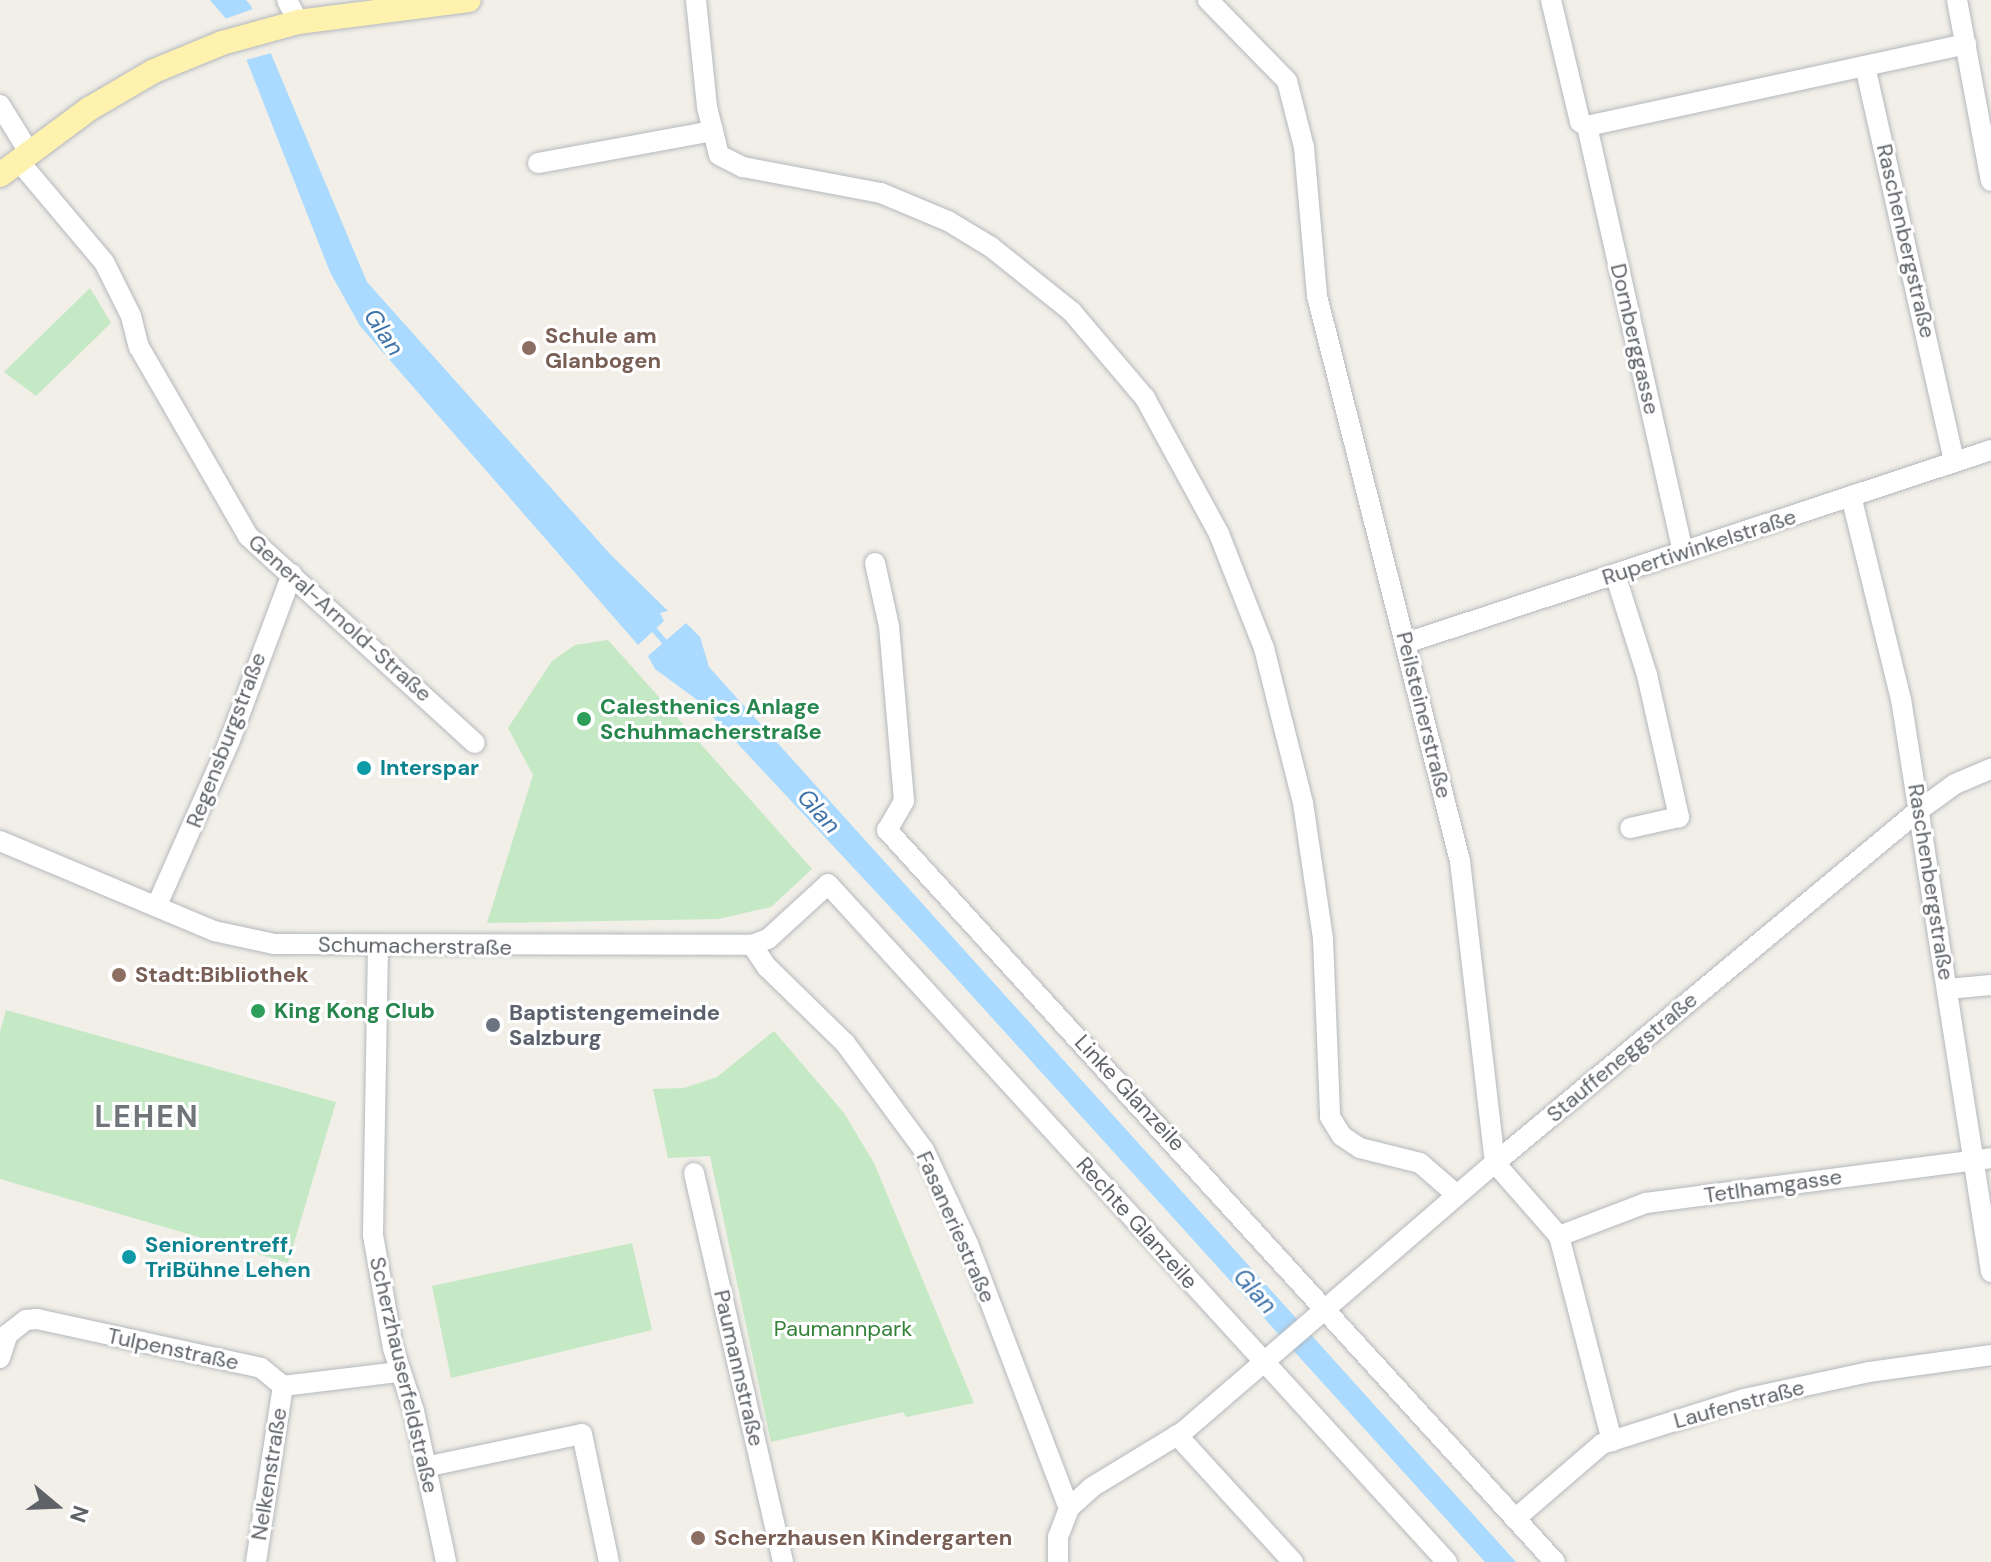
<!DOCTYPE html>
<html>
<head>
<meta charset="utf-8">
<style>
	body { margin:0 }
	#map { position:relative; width:1991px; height:1562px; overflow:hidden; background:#f1efe8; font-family:"DM Sans",sans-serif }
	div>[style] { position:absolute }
	.green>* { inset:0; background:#c5e8c5 }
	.water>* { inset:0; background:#aadaff }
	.pier>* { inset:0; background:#f1efe8 }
	.stream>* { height:6px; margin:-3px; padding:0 3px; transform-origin:3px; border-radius:3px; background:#aadaff }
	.roads { filter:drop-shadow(0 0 2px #b5b8bc) drop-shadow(0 0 2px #b5b8bc) }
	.minor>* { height:20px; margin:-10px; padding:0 10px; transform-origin:10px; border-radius:10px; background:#fff }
	.major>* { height:24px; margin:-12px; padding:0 12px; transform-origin:12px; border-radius:12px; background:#fff2af }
	.dots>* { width:22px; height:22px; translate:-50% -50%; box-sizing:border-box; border:4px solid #fff; border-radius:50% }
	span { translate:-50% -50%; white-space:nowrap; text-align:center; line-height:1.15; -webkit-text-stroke:6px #fff; paint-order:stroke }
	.street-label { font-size:22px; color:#5f6368 }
	.education-label { font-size:22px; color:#785e54; font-weight:700 }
	.left { translate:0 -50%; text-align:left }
	.leisure-label { font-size:22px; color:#27864d; font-weight:700 }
	.culture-label { font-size:22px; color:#0d838f; font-weight:700 }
	.worship-label { font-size:22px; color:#5b616d; font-weight:700 }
	.park-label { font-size:22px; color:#348238 }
	.water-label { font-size:24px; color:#4174aa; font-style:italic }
	.district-label { font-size:30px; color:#70757a; font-weight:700; letter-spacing:2px }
	.north { position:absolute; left:16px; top:1466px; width:80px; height:80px; -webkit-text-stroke:6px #fff; paint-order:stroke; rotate:109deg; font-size:22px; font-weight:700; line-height:32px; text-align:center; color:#5f6368 }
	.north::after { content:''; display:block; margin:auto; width:28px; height:36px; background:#5f6368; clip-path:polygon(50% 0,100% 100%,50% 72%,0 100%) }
</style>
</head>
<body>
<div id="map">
	<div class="green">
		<i style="clip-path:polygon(90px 288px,111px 323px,36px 396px,4px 372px)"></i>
		<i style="clip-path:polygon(608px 640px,812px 869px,771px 907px,718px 919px,487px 923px,533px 775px,508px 728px,552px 661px,575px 645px)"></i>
		<i style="clip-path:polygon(6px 1010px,336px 1102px,288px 1263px,0 1179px,0 1032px)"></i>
		<i style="clip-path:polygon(774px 1031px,844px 1113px,874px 1163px,974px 1403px,906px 1417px,903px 1412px,771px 1442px,710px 1156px,668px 1158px,653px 1089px,684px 1088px,717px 1077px)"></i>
		<i style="clip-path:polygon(632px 1243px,652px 1330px,451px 1378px,432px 1286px)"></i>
	</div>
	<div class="water">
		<i style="clip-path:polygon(210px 0,246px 0,251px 6px,367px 282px,611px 555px,668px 611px,660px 613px,664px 621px,638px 645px,360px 326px,330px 272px,234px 28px)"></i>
		<i style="clip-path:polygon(686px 623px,700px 637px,709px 667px,1516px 1562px,1485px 1562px,946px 967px,696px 699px,655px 669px,648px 656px)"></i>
	</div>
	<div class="pier">
		<i style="clip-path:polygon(256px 8px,275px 52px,242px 61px,222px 20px)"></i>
	</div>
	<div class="stream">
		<i style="left:650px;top:625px;width:29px;rotate:49deg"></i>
	</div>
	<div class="roads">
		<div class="minor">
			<i style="left:287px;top:0;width:25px;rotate:63deg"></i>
			<i style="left:696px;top:0;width:108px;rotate:84.1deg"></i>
			<i style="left:707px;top:107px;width:49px;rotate:76deg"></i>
			<i style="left:719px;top:155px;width:27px;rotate:27deg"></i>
			<i style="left:743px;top:167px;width:140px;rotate:10.7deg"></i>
			<i style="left:881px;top:193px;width:73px;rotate:22.7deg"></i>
			<i style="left:948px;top:221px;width:50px;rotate:31.2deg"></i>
			<i style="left:991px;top:247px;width:104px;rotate:38.7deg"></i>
			<i style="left:1072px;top:312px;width:113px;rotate:49.7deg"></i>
			<i style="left:1145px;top:398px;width:155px;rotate:61.4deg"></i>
			<i style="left:1219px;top:534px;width:123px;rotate:68.5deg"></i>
			<i style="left:1264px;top:648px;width:78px;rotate:76deg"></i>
			<i style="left:1283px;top:724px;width:81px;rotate:75.8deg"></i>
			<i style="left:1303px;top:803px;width:137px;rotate:81.6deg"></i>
			<i style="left:1323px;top:939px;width:178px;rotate:87.7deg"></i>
			<i style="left:1330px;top:1117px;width:22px;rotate:58deg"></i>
			<i style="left:1342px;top:1136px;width:22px;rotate:34deg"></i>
			<i style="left:1360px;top:1148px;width:62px;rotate:14deg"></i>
			<i style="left:1420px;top:1163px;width:49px;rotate:40.9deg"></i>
			<i style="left:1208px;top:0;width:113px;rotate:45.7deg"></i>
			<i style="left:1287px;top:81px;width:68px;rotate:75.6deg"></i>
			<i style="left:1304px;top:147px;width:150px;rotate:85deg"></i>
			<i style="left:1317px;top:296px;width:583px;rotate:75.8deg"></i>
			<i style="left:1460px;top:861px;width:304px;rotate:83.4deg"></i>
			<i style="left:1495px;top:1163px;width:97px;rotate:48.8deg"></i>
			<i style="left:1559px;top:1236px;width:212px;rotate:75.5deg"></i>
			<i style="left:1551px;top:0;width:125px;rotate:76.6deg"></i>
			<i style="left:1580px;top:122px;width:8px;rotate:30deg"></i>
			<i style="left:1587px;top:126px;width:437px;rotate:77.3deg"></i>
			<i style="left:1957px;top:0;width:184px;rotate:79.4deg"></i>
			<i style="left:1865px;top:66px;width:406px;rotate:77.3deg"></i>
			<i style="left:0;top:105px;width:55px;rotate:58.3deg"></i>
			<i style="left:1587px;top:126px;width:388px;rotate:-12.2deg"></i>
			<i style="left:18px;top:160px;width:133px;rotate:49.9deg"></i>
			<i style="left:104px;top:262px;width:60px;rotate:63.4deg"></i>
			<i style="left:131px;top:316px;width:32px;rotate:76deg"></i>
			<i style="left:139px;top:347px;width:218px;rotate:60deg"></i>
			<i style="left:248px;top:536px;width:307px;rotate:42.4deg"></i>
			<i style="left:538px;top:163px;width:178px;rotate:-10.4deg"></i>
			<i style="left:1851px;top:496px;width:209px;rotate:76.2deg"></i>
			<i style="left:1901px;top:699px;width:580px;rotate:81.07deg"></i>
			<i style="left:875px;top:563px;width:65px;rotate:77.5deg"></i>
			<i style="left:889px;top:626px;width:176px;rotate:85.1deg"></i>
			<i style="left:904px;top:801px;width:34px;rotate:120deg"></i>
			<i style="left:887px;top:830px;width:991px;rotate:47.62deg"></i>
			<i style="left:1615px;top:574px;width:106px;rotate:72.4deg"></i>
			<i style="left:1647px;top:675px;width:146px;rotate:77.3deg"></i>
			<i style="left:1679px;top:817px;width:50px;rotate:167.3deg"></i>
			<i style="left:1406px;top:643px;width:616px;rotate:-18.26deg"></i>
			<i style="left:0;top:841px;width:232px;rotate:22.8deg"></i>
			<i style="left:214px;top:931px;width:61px;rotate:12.2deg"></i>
			<i style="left:274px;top:944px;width:478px;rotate:0.1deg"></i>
			<i style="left:752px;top:945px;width:17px;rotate:-21deg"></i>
			<i style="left:768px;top:939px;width:81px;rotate:-42.5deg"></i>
			<i style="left:828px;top:884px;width:918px;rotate:47.6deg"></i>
			<i style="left:157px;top:905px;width:180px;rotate:-66.1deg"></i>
			<i style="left:230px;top:740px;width:177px;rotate:-69.5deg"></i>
			<i style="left:752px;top:945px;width:27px;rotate:56deg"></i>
			<i style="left:767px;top:967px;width:109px;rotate:44.3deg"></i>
			<i style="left:845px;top:1043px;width:133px;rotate:53.6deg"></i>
			<i style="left:924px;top:1150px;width:104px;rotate:64.9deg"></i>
			<i style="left:968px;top:1244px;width:283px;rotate:69.1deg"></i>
			<i style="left:378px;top:946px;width:289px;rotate:91deg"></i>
			<i style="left:373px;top:1235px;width:115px;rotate:80deg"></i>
			<i style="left:393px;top:1348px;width:66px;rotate:71.6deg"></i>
			<i style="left:414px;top:1411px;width:154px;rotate:78deg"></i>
			<i style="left:1947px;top:989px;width:44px;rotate:-5.2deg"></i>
			<i style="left:694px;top:1173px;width:399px;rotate:77.1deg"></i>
			<i style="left:1559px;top:1236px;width:93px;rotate:-20.8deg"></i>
			<i style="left:1646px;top:1203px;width:348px;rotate:-7.4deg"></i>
			<i style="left:0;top:1358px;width:25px;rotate:-72deg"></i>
			<i style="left:8px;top:1334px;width:23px;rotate:-38deg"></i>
			<i style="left:26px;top:1320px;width:11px;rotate:-5deg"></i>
			<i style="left:37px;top:1319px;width:229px;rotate:12.3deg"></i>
			<i style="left:261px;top:1368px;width:28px;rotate:39deg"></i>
			<i style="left:283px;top:1386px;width:117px;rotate:-6.9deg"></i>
			<i style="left:1177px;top:1435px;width:172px;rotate:47.6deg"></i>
			<i style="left:425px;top:1467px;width:160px;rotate:-11.9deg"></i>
			<i style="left:582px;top:1434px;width:131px;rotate:78.1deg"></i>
			<i style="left:1515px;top:1519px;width:115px;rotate:-40.8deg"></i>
			<i style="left:1602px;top:1444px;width:149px;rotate:-17.6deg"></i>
			<i style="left:1744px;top:1399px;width:128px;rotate:-12.2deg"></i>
			<i style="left:1869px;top:1372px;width:123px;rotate:-7.9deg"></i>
			<i style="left:256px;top:1562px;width:178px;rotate:-81.3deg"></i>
			<i style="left:1058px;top:1562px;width:25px;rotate:-90deg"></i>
			<i style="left:1058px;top:1537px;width:31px;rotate:-69deg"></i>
			<i style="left:1069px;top:1508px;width:31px;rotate:-42deg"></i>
			<i style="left:1092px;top:1487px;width:108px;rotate:-31.3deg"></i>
			<i style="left:1184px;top:1431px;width:411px;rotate:-40.8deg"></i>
			<i style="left:1495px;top:1163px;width:550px;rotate:-39.77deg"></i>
			<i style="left:1918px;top:811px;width:46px;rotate:-36.1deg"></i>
			<i style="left:1955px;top:784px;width:39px;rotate:-23deg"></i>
		</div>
		<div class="major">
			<i style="left:0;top:175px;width:111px;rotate:-36.6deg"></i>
			<i style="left:89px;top:109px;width:75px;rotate:-30.3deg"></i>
			<i style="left:154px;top:71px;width:74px;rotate:-22.4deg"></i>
			<i style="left:222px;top:43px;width:79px;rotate:-15.4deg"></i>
			<i style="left:298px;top:22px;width:172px;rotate:-7.3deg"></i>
		</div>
	</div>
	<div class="dots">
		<i style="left:529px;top:348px;background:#8d6e63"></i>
		<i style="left:584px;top:719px;background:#2e9e5b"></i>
		<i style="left:364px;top:768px;background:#0f9aa8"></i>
		<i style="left:119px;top:975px;background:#8d6e63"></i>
		<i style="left:258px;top:1011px;background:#2e9e5b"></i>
		<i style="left:493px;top:1025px;background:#6b7280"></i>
		<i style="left:129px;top:1257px;background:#0f9aa8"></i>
		<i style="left:698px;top:1538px;background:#8d6e63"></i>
	</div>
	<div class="street-label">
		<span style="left:1906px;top:241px;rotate:77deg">Raschenbergstraße</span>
		<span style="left:1635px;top:339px;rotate:77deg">Dornberggasse</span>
		<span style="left:1699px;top:547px;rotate:-18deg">Rupertiwinkelstraße</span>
		<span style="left:340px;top:618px;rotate:42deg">General-Arnold-Straße</span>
		<span style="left:1424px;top:715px;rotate:76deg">Peilsteinerstraße</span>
		<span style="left:226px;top:740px;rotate:-69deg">Regensburgstraße</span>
		<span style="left:1931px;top:882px;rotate:81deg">Raschenbergstraße</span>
		<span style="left:415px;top:946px;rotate:1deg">Schumacherstraße</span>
		<span style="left:1622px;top:1057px;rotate:-40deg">Stauffeneggstraße</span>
		<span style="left:1130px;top:1093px;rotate:47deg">Linke Glanzeile</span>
		<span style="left:1773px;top:1186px;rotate:-8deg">Tetlhamgasse</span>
		<span style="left:1137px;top:1223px;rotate:48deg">Rechte Glanzeile</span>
		<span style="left:956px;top:1227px;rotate:66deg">Fasaneriestraße</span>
		<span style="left:173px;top:1349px;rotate:12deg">Tulpenstraße</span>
		<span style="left:739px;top:1368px;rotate:77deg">Paumannstraße</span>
		<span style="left:404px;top:1375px;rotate:77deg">Scherzhauserfeldstraße</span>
		<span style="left:1739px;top:1404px;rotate:-15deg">Laufenstraße</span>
		<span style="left:269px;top:1474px;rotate:-81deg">Nelkenstraße</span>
	</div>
	<div class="education-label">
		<span class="left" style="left:545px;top:348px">Schule am<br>Glanbogen</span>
		<span class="left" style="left:135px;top:975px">Stadt:Bibliothek</span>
		<span class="left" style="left:714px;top:1538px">Scherzhausen Kindergarten</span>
	</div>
	<div class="leisure-label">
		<span class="left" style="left:600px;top:719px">Calesthenics Anlage<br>Schuhmacherstraße</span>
		<span class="left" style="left:274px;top:1011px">King Kong Club</span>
	</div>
	<div class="culture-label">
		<span class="left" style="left:380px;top:768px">Interspar</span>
		<span class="left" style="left:145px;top:1257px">Seniorentreff,<br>TriBühne Lehen</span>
	</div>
	<div class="worship-label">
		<span class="left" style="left:509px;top:1025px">Baptistengemeinde<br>Salzburg</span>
	</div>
	<div class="park-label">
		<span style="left:843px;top:1329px">Paumannpark</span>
	</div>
	<div class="water-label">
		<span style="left:384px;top:332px;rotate:56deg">Glan</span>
		<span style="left:819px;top:811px;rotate:48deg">Glan</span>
		<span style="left:1255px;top:1291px;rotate:48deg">Glan</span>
	</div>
	<div class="district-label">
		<span style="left:147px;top:1117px">LEHEN</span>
	</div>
	<div class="north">N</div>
</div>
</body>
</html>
